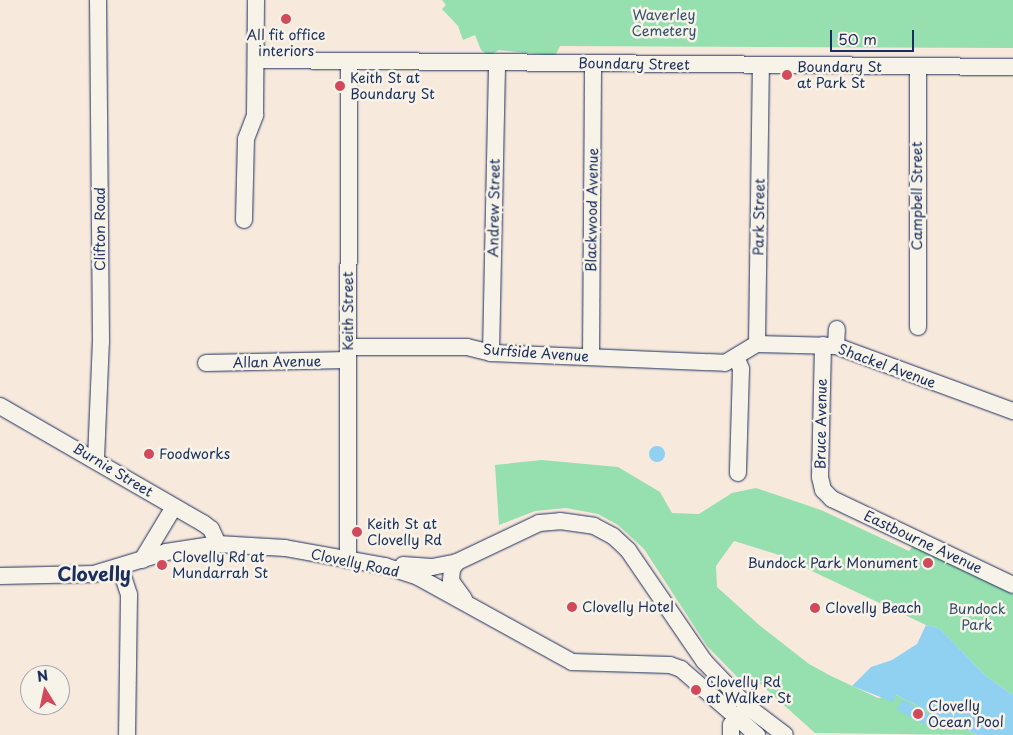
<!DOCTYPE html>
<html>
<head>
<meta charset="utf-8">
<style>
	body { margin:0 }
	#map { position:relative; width:1013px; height:735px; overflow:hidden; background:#f8e9dd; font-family:"Playpen Sans",sans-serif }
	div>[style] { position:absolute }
	.green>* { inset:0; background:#96dfaf }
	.water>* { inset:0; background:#90d0f1 }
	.round { border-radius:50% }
	.roads { filter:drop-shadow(0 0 1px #1b2f5e) drop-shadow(0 0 1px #1b2f5e) }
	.minor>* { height:16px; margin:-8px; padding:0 8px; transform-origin:8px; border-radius:8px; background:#f7f3e8 }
	.dots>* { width:14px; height:14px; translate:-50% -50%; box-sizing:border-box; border:2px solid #f7f3e8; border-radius:50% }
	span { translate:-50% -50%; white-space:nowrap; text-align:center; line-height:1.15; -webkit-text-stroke:5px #f7f3e8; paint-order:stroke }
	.park-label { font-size:14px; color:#34526e }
	.poi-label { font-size:14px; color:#1b2f5e }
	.left { translate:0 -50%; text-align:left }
	.right { translate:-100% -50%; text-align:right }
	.street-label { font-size:14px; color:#1b2f5e }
	.district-label { font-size:19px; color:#1b2f5e; font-weight:700 }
	.north { position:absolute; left:20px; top:665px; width:50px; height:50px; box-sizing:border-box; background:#f7f3e8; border:1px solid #9fa5b1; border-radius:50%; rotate:350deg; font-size:14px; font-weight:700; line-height:20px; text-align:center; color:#1b2f5e }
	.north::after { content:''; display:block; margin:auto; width:18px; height:22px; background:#d1495b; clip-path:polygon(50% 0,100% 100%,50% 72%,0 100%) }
	.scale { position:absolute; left:830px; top:30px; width:84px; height:22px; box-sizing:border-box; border:2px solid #1b2f5e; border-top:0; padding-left:6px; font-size:15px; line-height:18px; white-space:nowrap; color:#1b2f5e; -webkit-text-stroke:4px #f7f3e8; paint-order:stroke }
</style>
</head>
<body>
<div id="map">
	<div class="green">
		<i style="clip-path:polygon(442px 0,1013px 0,1013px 48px,560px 46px,555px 56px,499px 50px,489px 56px,481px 50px,475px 35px,463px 40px,458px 26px,442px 9px,446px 5px)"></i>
		<i style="clip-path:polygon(542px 460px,618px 467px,660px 492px,672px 513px,699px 514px,732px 493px,756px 488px,821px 510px,909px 551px,913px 546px,1013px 594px,1013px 695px,987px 677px,939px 628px,926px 625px,776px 554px,734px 541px,716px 566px,717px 587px,758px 624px,809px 664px,831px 676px,878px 698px,896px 695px,978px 735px,815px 733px,756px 680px,748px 688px,707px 646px,644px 549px,618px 525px,598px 514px,566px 508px,535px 511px,499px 525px,495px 465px)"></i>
	</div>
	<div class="water">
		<i class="round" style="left:649px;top:446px;width:16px;height:16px"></i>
		<i style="clip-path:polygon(926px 625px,939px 628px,987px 677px,1013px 695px,1013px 735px,978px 735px,896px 695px,893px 702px,852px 686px,871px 667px,892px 660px,917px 644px)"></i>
		<i style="clip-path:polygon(902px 700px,939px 719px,933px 729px,897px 710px)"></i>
	</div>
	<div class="roads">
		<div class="minor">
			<i style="left:256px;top:60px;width:757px;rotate:0.53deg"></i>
			<i style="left:918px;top:66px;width:261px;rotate:90deg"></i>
			<i style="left:244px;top:220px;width:81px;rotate:-88.6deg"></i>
			<i style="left:246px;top:139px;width:26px;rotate:-69deg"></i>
			<i style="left:255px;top:115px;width:115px;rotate:-89.5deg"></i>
			<i style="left:757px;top:344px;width:79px;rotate:1.5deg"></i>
			<i style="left:836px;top:346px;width:189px;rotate:20.2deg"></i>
			<i style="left:823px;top:345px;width:132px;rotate:91.3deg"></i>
			<i style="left:820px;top:477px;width:13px;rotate:77deg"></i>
			<i style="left:823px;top:490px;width:13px;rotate:45deg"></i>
			<i style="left:832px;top:499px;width:200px;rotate:25.4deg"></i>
			<i style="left:836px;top:346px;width:17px;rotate:-87deg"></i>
			<i style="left:348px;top:347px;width:119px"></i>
			<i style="left:467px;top:347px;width:25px;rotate:14deg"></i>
			<i style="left:491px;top:353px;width:234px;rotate:2.4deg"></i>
			<i style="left:725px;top:363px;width:37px;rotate:-31deg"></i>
			<i style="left:757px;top:344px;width:278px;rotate:-89.2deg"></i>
			<i style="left:491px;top:353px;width:290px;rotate:-88.8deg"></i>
			<i style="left:591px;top:357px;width:293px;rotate:-89.6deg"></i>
			<i style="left:736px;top:357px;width:13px;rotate:67deg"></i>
			<i style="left:741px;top:369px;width:104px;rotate:91.7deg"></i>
			<i style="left:206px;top:363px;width:142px;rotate:-1.2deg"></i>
			<i style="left:0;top:406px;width:234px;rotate:30deg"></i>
			<i style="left:203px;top:523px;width:10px;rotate:37deg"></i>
			<i style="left:211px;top:529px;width:17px;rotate:65deg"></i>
			<i style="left:96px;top:459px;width:117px;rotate:-87.6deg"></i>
			<i style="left:101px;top:342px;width:342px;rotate:-90.5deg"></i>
			<i style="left:142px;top:560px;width:62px;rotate:-58.9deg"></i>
			<i style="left:348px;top:560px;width:498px;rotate:-89.9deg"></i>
			<i style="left:457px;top:562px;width:9px;rotate:126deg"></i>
			<i style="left:452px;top:569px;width:12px;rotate:95deg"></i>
			<i style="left:451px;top:581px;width:22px;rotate:54deg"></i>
			<i style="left:403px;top:565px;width:29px;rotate:4deg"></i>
			<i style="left:432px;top:567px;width:25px;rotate:-11deg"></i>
			<i style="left:457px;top:562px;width:91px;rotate:-25.4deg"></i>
			<i style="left:539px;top:523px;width:21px;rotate:-5deg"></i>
			<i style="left:560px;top:521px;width:34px;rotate:8deg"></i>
			<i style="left:594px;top:526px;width:21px;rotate:28deg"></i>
			<i style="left:613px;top:536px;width:21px;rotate:43deg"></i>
			<i style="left:628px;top:550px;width:135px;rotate:55.6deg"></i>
			<i style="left:704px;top:661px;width:64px;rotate:46.3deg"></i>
			<i style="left:748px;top:707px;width:46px;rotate:37.1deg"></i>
			<i style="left:120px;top:567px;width:29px;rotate:72deg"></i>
			<i style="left:129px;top:595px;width:140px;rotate:90.8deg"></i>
			<i style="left:0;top:576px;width:94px;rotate:-1.2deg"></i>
			<i style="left:94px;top:574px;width:75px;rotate:-17deg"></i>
			<i style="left:166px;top:552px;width:53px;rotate:-8.7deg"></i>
			<i style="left:218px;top:544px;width:67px;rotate:3.4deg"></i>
			<i style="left:285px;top:548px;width:102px;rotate:10.2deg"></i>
			<i style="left:385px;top:566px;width:35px;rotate:18deg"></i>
			<i style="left:418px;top:577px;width:176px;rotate:28.9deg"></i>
			<i style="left:572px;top:662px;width:98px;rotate:1.8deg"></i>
			<i style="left:670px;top:665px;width:12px;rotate:20deg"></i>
			<i style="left:681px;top:669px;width:101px;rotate:41deg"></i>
			<i style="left:731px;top:735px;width:10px;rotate:-90deg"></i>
			<i style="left:731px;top:725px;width:18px;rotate:-47deg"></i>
		</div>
	</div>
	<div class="dots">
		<i style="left:286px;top:19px;background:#d1495b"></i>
		<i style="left:787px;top:75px;background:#d1495b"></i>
		<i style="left:340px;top:86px;background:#d1495b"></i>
		<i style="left:149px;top:454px;background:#d1495b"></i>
		<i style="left:357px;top:532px;background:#d1495b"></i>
		<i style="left:928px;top:563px;background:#d1495b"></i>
		<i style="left:162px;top:565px;background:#d1495b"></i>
		<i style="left:572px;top:607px;background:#d1495b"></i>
		<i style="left:815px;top:608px;background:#d1495b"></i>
		<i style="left:696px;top:690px;background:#d1495b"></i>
		<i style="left:918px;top:714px;background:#d1495b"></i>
	</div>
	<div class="park-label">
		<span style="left:664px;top:23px">Waverley<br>Cemetery</span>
		<span style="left:977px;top:617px">Bundock<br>Park</span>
	</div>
	<div class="poi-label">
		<span style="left:286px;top:43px">All fit office<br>interiors</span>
		<span class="left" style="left:797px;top:75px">Boundary St<br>at Park St</span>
		<span class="left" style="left:350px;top:86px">Keith St at<br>Boundary St</span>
		<span class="left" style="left:159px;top:454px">Foodworks</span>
		<span class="left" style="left:367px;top:532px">Keith St at<br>Clovelly Rd</span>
		<span class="left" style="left:172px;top:565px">Clovelly Rd at<br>Mundarrah St</span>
		<span class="right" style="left:918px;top:563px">Bundock Park Monument</span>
		<span class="left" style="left:582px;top:607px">Clovelly Hotel</span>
		<span class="left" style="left:825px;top:608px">Clovelly Beach</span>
		<span class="left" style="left:706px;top:690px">Clovelly Rd<br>at Walker St</span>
		<span class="left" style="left:928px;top:714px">Clovelly<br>Ocean Pool</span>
	</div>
	<div class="street-label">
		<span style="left:634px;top:64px;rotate:1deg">Boundary Street</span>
		<span style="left:917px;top:196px;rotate:-90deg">Campbell Street</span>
		<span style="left:494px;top:208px;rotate:-89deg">Andrew Street</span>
		<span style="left:592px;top:210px;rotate:-89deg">Blackwood Avenue</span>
		<span style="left:759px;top:217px;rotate:-89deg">Park Street</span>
		<span style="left:100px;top:229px;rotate:-90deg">Clifton Road</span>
		<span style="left:348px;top:311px;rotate:-90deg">Keith Street</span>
		<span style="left:536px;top:353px;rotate:4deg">Surfside Avenue</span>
		<span style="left:277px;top:362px;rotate:-1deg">Allan Avenue</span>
		<span style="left:887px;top:366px;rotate:20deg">Shackel Avenue</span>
		<span style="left:821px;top:424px;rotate:-89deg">Bruce Avenue</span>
		<span style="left:113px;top:470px;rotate:31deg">Burnie Street</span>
		<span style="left:923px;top:542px;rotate:25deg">Eastbourne Avenue</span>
		<span style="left:355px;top:563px;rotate:12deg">Clovelly Road</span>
	</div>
	<div class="district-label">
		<span style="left:94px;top:574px">Clovelly</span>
	</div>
	<div class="north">N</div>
	<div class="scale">50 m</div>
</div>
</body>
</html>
